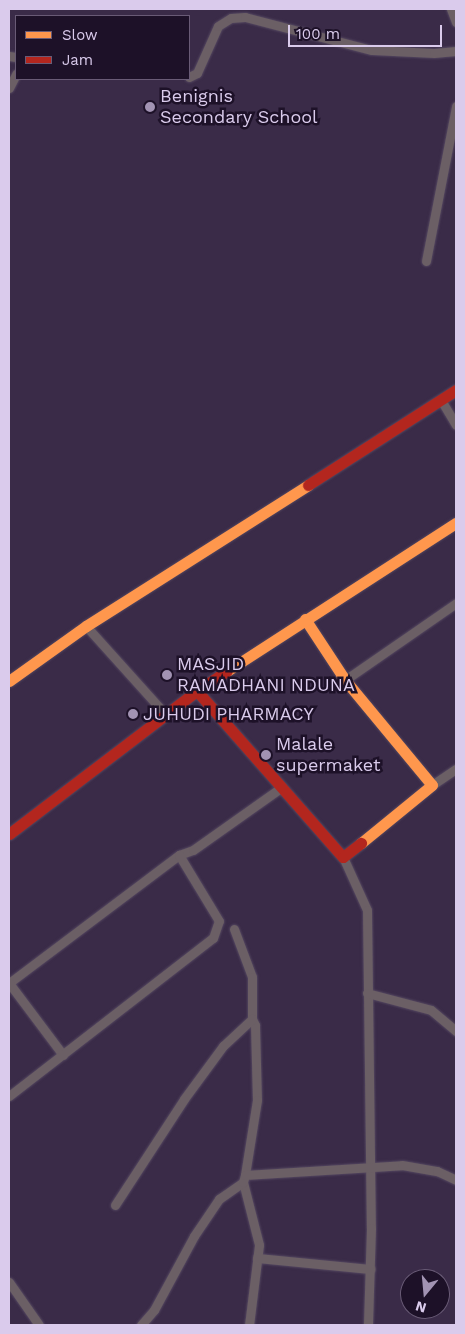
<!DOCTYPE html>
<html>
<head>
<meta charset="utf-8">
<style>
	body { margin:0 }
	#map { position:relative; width:465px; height:1334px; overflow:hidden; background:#3a2b48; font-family:"Work Sans",sans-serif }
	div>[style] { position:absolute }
	.roads { filter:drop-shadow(0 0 1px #544760) drop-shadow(0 0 1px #544760) }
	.street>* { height:9px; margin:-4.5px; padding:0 4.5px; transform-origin:4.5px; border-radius:4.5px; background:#6b5f65 }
	.slow>* { height:11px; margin:-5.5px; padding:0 5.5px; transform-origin:5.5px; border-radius:5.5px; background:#ff974d }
	.jam>* { height:11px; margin:-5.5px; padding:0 5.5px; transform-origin:5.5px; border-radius:5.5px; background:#b3261e }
	.dots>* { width:14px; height:14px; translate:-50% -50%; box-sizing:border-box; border:2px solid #1d1128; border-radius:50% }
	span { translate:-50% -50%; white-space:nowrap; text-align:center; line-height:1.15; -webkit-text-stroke:5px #1d1128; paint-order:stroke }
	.poi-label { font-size:18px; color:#dacbec }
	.left { translate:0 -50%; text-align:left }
	.frame { position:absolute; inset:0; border:10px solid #dacbec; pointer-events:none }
	.legend { position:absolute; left:15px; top:15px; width:175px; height:65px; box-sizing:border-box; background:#1d1128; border:1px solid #695b76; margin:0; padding:6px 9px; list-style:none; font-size:15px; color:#dacbec }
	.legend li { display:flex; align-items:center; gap:10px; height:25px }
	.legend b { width:25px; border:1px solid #695b76 }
	.north { position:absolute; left:400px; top:1269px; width:50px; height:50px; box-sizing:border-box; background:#1d1128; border:1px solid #695b76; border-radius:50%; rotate:197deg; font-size:14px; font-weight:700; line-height:20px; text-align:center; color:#dacbec }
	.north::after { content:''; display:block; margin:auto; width:18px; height:22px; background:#a293b3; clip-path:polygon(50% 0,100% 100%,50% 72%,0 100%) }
	.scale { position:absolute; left:288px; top:25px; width:154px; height:22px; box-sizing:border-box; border:2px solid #dacbec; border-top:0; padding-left:6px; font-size:15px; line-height:18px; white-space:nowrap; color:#dacbec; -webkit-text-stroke:4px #1d1128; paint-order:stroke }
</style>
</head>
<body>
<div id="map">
	<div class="roads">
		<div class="street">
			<i style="left:451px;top:9px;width:14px;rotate:69deg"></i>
			<i style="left:9px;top:56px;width:7px;rotate:8deg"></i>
			<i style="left:189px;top:77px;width:9px;rotate:-27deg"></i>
			<i style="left:197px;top:73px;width:51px;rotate:-65.9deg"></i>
			<i style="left:218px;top:26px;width:15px;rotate:-32deg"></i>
			<i style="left:231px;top:18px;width:14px;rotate:-4deg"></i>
			<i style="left:245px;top:17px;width:131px;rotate:14.6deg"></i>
			<i style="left:372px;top:50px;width:62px;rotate:2.8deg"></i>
			<i style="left:434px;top:53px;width:22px;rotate:-5deg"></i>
			<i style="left:9px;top:88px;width:16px;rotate:-63deg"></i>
			<i style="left:426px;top:261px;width:158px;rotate:-79deg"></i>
			<i style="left:441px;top:400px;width:29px;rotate:59deg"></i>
			<i style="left:86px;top:626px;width:120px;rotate:48deg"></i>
			<i style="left:345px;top:680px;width:135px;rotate:-34.7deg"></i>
			<i style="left:432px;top:785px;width:29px;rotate:-34deg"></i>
			<i style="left:343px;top:857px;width:58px;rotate:65.6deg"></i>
			<i style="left:367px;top:910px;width:318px;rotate:89.3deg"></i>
			<i style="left:371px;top:1228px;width:97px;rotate:91.8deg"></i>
			<i style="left:234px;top:929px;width:51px;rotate:69.4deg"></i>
			<i style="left:252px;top:977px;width:42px;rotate:90deg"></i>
			<i style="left:252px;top:1019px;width:7px;rotate:63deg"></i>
			<i style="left:255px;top:1025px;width:75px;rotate:88.5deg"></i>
			<i style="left:257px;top:1100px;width:76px;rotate:99.1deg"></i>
			<i style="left:9px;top:983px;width:213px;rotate:-37deg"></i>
			<i style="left:179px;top:855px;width:15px;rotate:-20deg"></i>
			<i style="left:193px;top:850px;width:109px;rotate:-35.3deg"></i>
			<i style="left:9px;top:983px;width:90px;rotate:53.1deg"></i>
			<i style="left:367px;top:993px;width:66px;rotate:14.9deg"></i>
			<i style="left:431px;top:1010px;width:33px;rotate:40deg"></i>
			<i style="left:9px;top:1096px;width:258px;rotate:-37.8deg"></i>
			<i style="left:213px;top:938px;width:18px;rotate:-71deg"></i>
			<i style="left:219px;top:921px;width:77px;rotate:-121.2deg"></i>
			<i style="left:243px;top:1182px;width:65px;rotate:75.7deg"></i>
			<i style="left:259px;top:1245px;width:81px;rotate:97.1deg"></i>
			<i style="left:115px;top:1205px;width:126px;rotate:-56.9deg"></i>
			<i style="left:184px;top:1099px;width:66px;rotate:-53.7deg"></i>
			<i style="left:223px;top:1046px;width:40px;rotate:-43deg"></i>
			<i style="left:257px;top:1258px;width:114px;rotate:5.6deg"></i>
			<i style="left:9px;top:1282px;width:52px;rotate:55.1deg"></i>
			<i style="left:141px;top:1325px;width:20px;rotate:-49deg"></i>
			<i style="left:154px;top:1310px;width:84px;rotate:-61.6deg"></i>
			<i style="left:194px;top:1236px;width:45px;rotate:-56deg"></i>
			<i style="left:219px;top:1199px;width:29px;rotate:-35deg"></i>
			<i style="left:243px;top:1182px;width:7px;rotate:-74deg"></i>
			<i style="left:245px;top:1175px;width:157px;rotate:-3.6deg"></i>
			<i style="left:402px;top:1165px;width:36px;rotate:10deg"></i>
			<i style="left:437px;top:1171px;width:21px;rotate:25deg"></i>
		</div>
		<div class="slow">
			<i style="left:305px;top:619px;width:73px;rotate:56.7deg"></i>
			<i style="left:345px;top:680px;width:136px;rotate:50.4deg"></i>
			<i style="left:432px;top:785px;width:92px;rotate:140.8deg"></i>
			<i style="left:227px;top:671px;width:273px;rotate:-32.9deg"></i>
			<i style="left:9px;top:681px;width:95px;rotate:-35.5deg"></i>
			<i style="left:86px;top:626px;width:263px;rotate:-32.4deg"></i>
		</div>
		<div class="jam">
			<i style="left:308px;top:485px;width:176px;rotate:-32.7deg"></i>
			<i style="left:197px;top:691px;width:221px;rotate:48.7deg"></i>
			<i style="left:343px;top:857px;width:23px;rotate:-38deg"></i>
			<i style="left:9px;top:834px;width:236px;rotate:-37.3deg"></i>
			<i style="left:197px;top:691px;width:36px;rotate:-34deg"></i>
		</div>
	</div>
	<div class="dots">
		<i style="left:150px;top:107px;background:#a293b3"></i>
		<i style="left:167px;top:675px;background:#a293b3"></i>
		<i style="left:133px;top:714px;background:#a293b3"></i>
		<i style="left:266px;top:755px;background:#a293b3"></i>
	</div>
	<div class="poi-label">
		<span class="left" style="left:160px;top:107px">Benignis<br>Secondary School</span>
		<span class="left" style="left:177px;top:675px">MASJID<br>RAMADHANI NDUNA</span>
		<span class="left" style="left:143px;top:714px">JUHUDI PHARMACY</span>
		<span class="left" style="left:276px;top:755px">Malale<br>supermaket</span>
	</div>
	<div class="frame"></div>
	<ul class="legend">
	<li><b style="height:6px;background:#ff974d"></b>Slow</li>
	<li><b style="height:6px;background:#b3261e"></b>Jam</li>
	</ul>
	<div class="north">N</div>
	<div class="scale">100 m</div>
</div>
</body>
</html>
